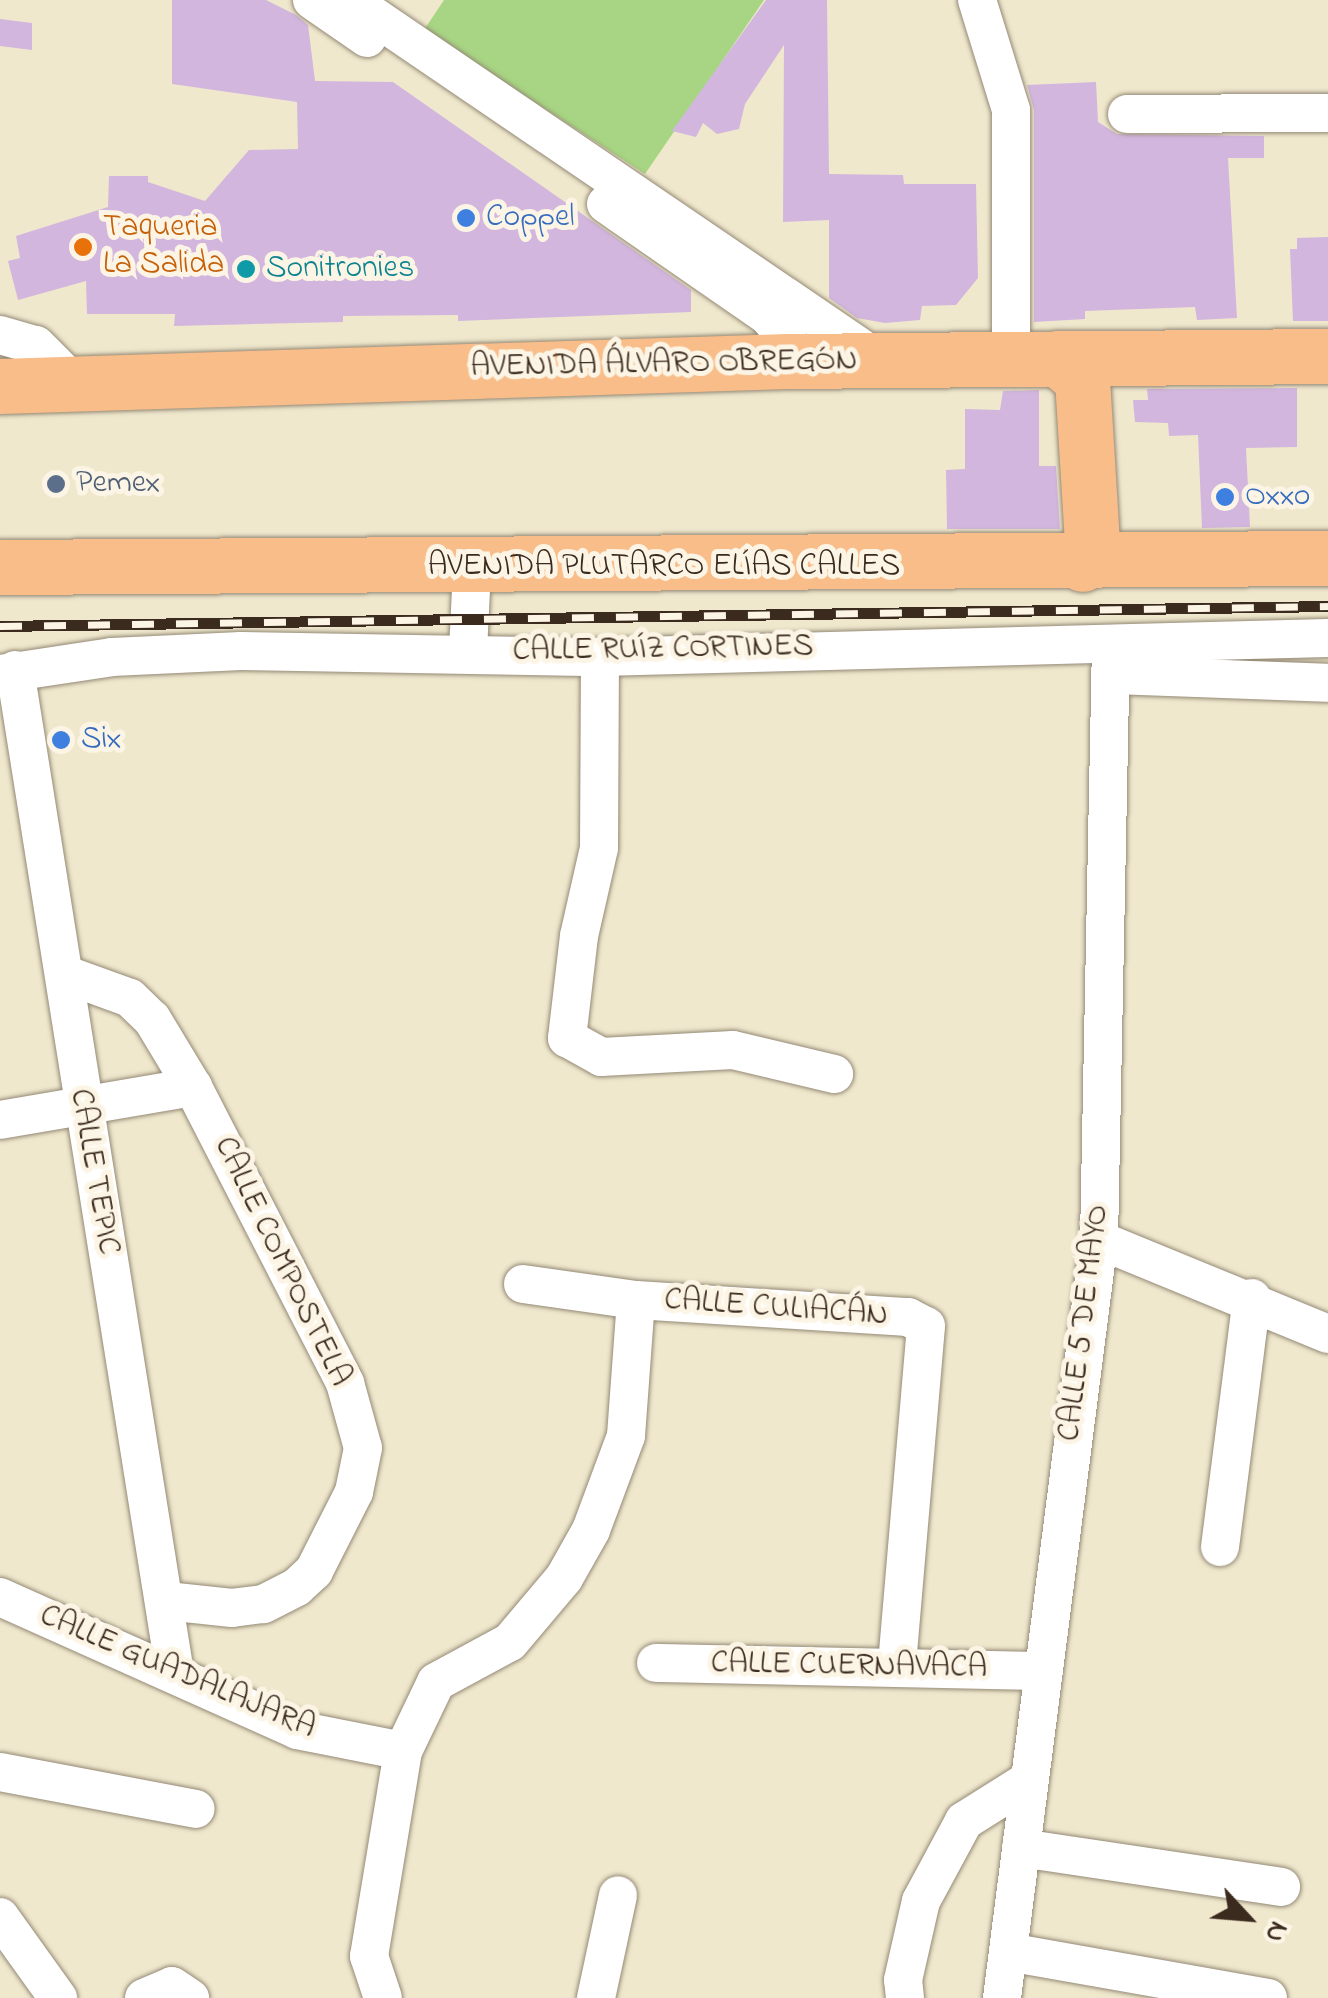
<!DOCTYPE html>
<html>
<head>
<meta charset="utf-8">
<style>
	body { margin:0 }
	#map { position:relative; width:1328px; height:1998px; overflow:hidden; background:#efe8cd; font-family:"Indie Flower",sans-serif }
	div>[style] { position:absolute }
	.green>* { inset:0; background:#a7d583 }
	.building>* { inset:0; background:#d2b6de }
	.roads { filter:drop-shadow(0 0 2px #958976) drop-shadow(0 0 2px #958976) }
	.minor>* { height:38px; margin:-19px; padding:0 19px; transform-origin:19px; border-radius:19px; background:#fff }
	.highway>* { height:55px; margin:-27.5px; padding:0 27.5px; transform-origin:27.5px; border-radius:27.5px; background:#f8bd89 }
	.rail>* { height:11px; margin-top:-5.5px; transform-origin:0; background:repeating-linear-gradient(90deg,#fcf5e5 0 22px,#3b2a1e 0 44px); box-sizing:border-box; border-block:2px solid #3b2a1e }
	.dots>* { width:28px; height:28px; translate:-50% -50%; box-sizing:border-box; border:5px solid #fcf5e5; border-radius:50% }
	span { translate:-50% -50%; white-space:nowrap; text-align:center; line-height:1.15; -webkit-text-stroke:10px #fcf5e5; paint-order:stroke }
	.shop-label { font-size:32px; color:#366cbe }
	.left { translate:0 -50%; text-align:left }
	.food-label { font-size:32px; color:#c56008 }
	.culture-label { font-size:32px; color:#0d838f }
	.street-label { font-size:32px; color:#3b2a1e }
	.service-label { font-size:32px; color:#4e5e75 }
	.north { position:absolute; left:1198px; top:1868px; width:100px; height:100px; -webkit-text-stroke:8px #fcf5e5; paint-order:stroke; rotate:116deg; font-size:28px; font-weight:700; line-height:40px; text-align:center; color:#3b2a1e }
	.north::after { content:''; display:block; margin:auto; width:35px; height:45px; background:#3b2a1e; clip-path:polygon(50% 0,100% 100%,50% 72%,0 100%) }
</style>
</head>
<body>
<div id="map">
	<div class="green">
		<i style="clip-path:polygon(444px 0,764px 0,645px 174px,424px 30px)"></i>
	</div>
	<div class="building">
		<i style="clip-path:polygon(172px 0,266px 0,296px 15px,308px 25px,315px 81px,393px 82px,691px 290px,691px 312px,458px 321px,458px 315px,343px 316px,343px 322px,174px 326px,175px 314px,87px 314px,86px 281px,18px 300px,8px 261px,20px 258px,16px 236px,108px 207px,109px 176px,148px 176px,148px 182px,205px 201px,249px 150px,298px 149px,297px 102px,172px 84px)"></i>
		<i style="clip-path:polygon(766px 0,827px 0,829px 174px,903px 175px,904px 184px,976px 184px,978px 278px,956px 305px,922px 306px,920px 320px,885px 323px,857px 318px,829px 298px,829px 220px,783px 222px,784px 45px,745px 104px,739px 129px,717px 134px,703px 123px,696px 137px,672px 131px)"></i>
		<i style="clip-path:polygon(0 19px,32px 23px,32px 50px,0 46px)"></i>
		<i style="clip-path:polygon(1096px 82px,1098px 122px,1117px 134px,1264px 136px,1264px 158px,1228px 158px,1237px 318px,1197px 320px,1195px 307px,1085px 311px,1085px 319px,1034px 322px,1034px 110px,1027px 85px)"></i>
		<i style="clip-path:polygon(1328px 237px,1328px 321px,1293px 321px,1290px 249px,1297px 249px,1297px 238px)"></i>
		<i style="clip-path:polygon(1297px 388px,1297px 447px,1246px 448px,1250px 527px,1202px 528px,1198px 435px,1169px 436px,1168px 423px,1135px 422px,1133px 400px,1148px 400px,1147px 389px)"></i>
		<i style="clip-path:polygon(1039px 390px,1039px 466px,1056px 466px,1060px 529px,947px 529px,946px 470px,965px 469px,965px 409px,1000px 410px,1003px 391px)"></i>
	</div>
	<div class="roads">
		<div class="minor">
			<i style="left:312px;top:0;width:67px;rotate:34.6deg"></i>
			<i style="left:350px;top:0;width:640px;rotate:34.24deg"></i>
			<i style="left:977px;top:0;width:115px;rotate:72.8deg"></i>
			<i style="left:1011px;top:110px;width:250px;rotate:90deg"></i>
			<i style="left:1127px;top:114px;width:201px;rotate:-0.3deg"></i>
			<i style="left:606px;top:204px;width:197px;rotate:34.7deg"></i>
			<i style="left:768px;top:316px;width:33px;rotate:51deg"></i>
			<i style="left:789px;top:342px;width:19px;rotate:93deg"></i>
			<i style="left:0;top:335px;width:37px;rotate:16deg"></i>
			<i style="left:36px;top:345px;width:49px;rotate:45deg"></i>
			<i style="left:468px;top:651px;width:82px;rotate:-87.2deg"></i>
			<i style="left:600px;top:657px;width:191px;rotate:90.3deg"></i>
			<i style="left:599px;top:848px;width:90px;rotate:102.8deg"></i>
			<i style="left:579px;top:936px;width:103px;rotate:96.7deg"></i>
			<i style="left:567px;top:1038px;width:39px;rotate:29deg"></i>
			<i style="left:601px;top:1057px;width:132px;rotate:-3deg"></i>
			<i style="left:733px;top:1050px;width:104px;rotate:13.4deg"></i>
			<i style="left:15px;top:670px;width:1016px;rotate:80.94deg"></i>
			<i style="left:0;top:674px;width:113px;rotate:-8.6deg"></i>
			<i style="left:112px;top:657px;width:129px;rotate:-2.7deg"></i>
			<i style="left:241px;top:651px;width:359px;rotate:1deg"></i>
			<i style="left:600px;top:657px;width:728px;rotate:-1.5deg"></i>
			<i style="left:1112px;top:675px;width:216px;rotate:2.1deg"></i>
			<i style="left:64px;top:974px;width:70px;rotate:20deg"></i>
			<i style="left:130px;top:998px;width:30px;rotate:44deg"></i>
			<i style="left:152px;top:1019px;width:79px;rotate:58.9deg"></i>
			<i style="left:193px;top:1087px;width:333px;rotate:62.8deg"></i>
			<i style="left:345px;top:1383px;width:67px;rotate:74.5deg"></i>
			<i style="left:363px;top:1448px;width:45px;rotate:101.6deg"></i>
			<i style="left:354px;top:1492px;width:89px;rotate:116.9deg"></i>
			<i style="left:314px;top:1571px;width:23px;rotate:137deg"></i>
			<i style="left:297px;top:1587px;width:38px;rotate:153deg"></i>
			<i style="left:263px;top:1604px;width:31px;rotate:173deg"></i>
			<i style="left:232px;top:1608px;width:66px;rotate:-173.9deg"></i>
			<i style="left:0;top:1120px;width:196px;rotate:-9.7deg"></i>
			<i style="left:1099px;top:1240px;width:248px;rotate:22.3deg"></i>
			<i style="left:523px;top:1284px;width:114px;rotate:8.1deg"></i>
			<i style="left:636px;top:1300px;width:273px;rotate:3.6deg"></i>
			<i style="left:908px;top:1317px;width:20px;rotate:27deg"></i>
			<i style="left:926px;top:1326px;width:341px;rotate:94.9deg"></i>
			<i style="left:1220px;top:1547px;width:251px;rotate:-82.7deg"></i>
			<i style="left:0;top:1597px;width:325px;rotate:24.1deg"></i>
			<i style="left:297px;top:1730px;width:108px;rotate:11.2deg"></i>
			<i style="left:403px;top:1751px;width:208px;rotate:99.4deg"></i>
			<i style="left:369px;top:1956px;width:44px;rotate:71.6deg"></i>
			<i style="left:656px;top:1663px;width:386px;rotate:1.2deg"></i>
			<i style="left:403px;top:1751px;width:76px;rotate:-64.4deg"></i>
			<i style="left:436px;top:1682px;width:84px;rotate:-28.4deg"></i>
			<i style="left:510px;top:1642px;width:84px;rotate:-49.8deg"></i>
			<i style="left:564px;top:1578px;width:55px;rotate:-60.6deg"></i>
			<i style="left:591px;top:1530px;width:100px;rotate:-69.6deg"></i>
			<i style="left:626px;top:1436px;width:136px;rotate:-85.8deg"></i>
			<i style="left:0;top:1772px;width:199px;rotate:10.7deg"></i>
			<i style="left:1021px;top:1848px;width:263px;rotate:8.5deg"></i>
			<i style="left:0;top:1917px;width:100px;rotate:54.4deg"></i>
			<i style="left:1008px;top:1952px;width:264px;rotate:10deg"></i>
			<i style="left:144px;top:1998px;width:30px;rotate:-23deg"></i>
			<i style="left:172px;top:1986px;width:22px;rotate:34deg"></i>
			<i style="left:596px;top:1998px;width:105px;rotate:-77.9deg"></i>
			<i style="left:905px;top:1998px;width:18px;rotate:-96deg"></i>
			<i style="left:903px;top:1980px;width:81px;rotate:-77.2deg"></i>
			<i style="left:921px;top:1901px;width:91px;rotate:-61.7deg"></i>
			<i style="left:964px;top:1821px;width:77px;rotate:-32.2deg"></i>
			<i style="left:1002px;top:1998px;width:764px;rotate:-82.71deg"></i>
			<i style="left:1099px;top:1240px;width:596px;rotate:-88.85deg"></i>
		</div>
		<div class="highway">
			<i style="left:1057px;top:358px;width:33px;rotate:40deg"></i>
			<i style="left:1082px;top:379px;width:164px;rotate:86.5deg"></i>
			<i style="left:1092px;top:543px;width:23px;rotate:115deg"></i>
			<i style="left:0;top:386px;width:788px;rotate:-1.82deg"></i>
			<i style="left:788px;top:361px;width:540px;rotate:-0.53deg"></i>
			<i style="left:0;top:567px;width:1328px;rotate:-0.39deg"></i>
		</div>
	</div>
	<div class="rail">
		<i style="left:0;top:626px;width:1328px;rotate:-0.86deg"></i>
	</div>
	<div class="dots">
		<i style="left:466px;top:218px;background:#3f7fe0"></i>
		<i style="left:83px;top:247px;background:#e8710a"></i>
		<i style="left:246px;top:269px;background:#0f9aa8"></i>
		<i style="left:56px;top:484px;background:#5c6f8a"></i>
		<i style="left:1225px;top:497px;background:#3f7fe0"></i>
		<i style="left:61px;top:740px;background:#3f7fe0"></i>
	</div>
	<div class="shop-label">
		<span class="left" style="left:486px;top:218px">Coppel</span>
		<span class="left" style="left:1245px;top:497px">Oxxo</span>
		<span class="left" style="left:81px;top:740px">Six</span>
	</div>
	<div class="food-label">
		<span class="left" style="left:103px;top:247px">Taqueria<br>La Salida</span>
	</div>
	<div class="culture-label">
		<span class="left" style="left:266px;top:269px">Sonitronies</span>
	</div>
	<div class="street-label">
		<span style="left:664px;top:365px;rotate:-1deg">AVENIDA ÁLVARO OBREGÓN</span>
		<span style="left:664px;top:567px">AVENIDA PLUTARCO ELÍAS CALLES</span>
		<span style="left:663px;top:650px;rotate:-1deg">CALLE RUÍZ CORTINES</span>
		<span style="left:93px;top:1172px;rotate:80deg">CALLE TEPIC</span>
		<span style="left:281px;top:1262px;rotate:64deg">CALLE COMPOSTELA</span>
		<span style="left:776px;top:1309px;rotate:4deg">CALLE CULIACÁN</span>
		<span style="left:1085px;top:1323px;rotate:-83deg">CALLE 5 DE MAYO</span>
		<span style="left:849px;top:1667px;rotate:1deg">CALLE CUERNAVACA</span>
		<span style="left:177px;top:1673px;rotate:23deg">CALLE GUADALAJARA</span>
	</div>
	<div class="service-label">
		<span class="left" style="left:76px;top:484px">Pemex</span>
	</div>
	<div class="north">N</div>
</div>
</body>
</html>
